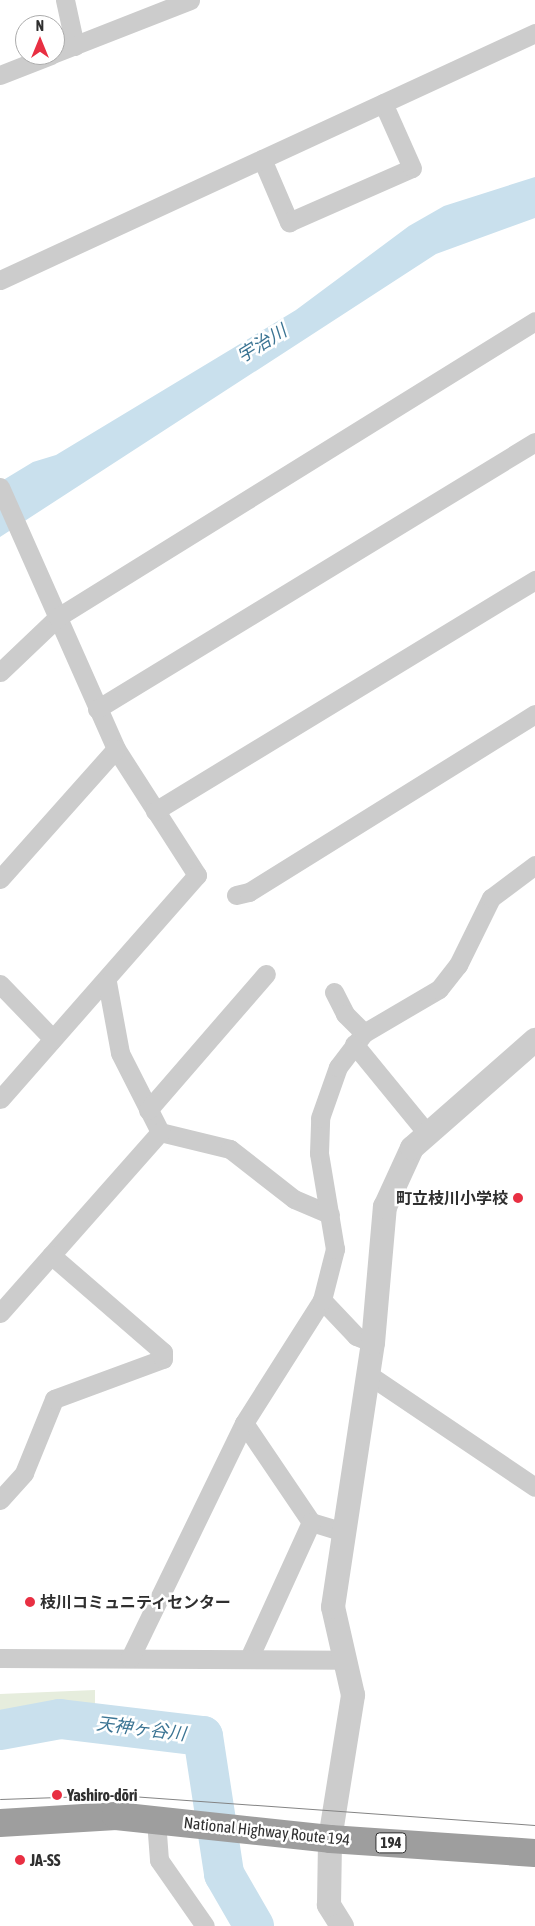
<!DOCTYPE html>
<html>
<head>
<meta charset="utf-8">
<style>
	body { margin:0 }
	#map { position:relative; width:535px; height:1926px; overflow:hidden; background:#fff; font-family:"Asap Condensed","Noto Sans JP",sans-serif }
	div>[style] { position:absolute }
	.green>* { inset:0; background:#e6eddd }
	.water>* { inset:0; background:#c9e0ed }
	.river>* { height:40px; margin:-20px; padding:0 20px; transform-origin:20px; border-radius:20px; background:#c9e0ed }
	.minor>* { height:19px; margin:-9.5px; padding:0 9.5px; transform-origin:9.5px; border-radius:9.5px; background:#ccc }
	.tertiary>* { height:24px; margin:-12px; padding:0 12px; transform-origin:12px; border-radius:12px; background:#ccc }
	.trunk>* { height:28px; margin:-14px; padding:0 14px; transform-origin:14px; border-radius:14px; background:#9e9e9e }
	.tram>* { height:1px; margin:-0.5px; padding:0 0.5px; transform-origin:0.5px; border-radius:0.5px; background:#848484 }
	.dots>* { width:14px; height:14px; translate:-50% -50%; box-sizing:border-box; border:2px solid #fff; border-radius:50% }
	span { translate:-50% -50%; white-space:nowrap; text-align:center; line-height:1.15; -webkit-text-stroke:5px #fff; paint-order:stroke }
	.shield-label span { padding:1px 4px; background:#fff; border:1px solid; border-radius:4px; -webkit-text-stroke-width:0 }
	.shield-label { font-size:15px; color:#2f2f2f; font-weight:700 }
	.poi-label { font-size:16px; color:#2f2f2f; font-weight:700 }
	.right { translate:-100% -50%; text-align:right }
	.left { translate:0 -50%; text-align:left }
	.street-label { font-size:16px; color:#2f2f2f }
	.water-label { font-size:18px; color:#3b7493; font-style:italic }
	.north { position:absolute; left:15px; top:15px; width:50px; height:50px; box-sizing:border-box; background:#fff; border:1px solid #acacac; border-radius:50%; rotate:0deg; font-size:14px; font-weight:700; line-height:20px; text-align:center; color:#2f2f2f }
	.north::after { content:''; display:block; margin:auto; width:18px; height:22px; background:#e82f42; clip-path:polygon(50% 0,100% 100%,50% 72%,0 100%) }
</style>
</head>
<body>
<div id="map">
	<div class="green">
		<i style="clip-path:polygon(95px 1690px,95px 1710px,0 1720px,0 1694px)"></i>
	</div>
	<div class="water">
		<i style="clip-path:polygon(535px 177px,535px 218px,436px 254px,0 537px,0 482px,33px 462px,56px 455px,296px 310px,409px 226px,444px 206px)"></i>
	</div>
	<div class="river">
		<i style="left:0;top:1730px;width:61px;rotate:-10.4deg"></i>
		<i style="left:60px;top:1719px;width:144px;rotate:6.8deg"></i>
		<i style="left:203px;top:1736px;width:140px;rotate:81.3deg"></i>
		<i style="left:224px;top:1874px;width:60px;rotate:60deg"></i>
	</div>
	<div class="minor">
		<i style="left:65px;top:0;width:47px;rotate:77.7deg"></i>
		<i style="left:55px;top:53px;width:145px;rotate:-21.4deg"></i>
		<i style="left:0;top:75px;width:55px;rotate:-21.4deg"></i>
		<i style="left:262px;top:159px;width:69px;rotate:66.8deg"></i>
		<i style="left:289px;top:222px;width:134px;rotate:-23.7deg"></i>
		<i style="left:412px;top:168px;width:71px;rotate:-114deg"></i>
		<i style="left:0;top:280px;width:589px;rotate:-24.78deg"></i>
		<i style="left:0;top:487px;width:287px;rotate:66.1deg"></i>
		<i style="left:116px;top:749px;width:150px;rotate:57.3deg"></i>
		<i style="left:197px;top:875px;width:298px;rotate:131.3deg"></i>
		<i style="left:0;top:672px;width:80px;rotate:-43.5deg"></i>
		<i style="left:58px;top:617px;width:561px;rotate:-31.82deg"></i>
		<i style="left:97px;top:709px;width:513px;rotate:-31.37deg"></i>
		<i style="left:155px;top:811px;width:445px;rotate:-31.3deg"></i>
		<i style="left:0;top:879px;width:174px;rotate:-48.3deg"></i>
		<i style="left:236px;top:895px;width:13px;rotate:-13deg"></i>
		<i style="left:249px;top:892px;width:337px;rotate:-31.9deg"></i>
		<i style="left:107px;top:982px;width:72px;rotate:79.6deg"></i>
		<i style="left:120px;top:1053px;width:89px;rotate:63.1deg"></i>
		<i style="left:160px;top:1132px;width:72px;rotate:13.7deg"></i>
		<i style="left:230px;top:1149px;width:81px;rotate:38deg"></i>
		<i style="left:294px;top:1199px;width:39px;rotate:23deg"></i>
		<i style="left:0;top:984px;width:76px;rotate:46.1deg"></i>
		<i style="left:334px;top:992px;width:25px;rotate:63deg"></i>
		<i style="left:345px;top:1014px;width:27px;rotate:45deg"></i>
		<i style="left:354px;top:1044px;width:114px;rotate:50.7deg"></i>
		<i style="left:148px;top:1110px;width:180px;rotate:-49.1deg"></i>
		<i style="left:322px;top:1300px;width:50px;rotate:46.6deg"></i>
		<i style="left:356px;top:1336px;width:18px;rotate:22deg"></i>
		<i style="left:0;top:1313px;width:242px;rotate:-48.5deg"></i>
		<i style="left:369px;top:1375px;width:200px;rotate:34deg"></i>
		<i style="left:244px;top:1423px;width:120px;rotate:55.9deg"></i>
		<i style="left:311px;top:1522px;width:34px;rotate:17deg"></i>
		<i style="left:0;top:1500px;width:36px;rotate:-48deg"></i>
		<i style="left:24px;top:1473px;width:80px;rotate:-67.9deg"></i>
		<i style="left:54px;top:1399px;width:116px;rotate:-20.2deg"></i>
		<i style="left:163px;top:1359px;width:7px;rotate:-90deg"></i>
		<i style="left:163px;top:1352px;width:148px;rotate:-139.1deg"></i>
		<i style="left:250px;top:1656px;width:147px;rotate:-65.5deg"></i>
		<i style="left:0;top:1658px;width:345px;rotate:0.3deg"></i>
		<i style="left:130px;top:1658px;width:261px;rotate:-64.1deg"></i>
		<i style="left:244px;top:1423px;width:146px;rotate:-57.6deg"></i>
		<i style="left:322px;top:1300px;width:53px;rotate:-75.7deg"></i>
		<i style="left:335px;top:1249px;width:97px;rotate:-99.5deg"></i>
		<i style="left:319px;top:1153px;width:35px;rotate:-88deg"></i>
		<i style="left:320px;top:1118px;width:54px;rotate:-70.6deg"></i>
		<i style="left:338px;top:1067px;width:43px;rotate:-52.6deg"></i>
		<i style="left:364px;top:1033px;width:87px;rotate:-30.4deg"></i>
		<i style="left:439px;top:989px;width:31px;rotate:-52deg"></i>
		<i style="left:458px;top:965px;width:75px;rotate:-63.8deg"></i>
		<i style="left:491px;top:898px;width:55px;rotate:-36.9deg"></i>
		<i style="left:156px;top:1820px;width:40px;rotate:85.7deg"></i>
		<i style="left:159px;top:1860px;width:80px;rotate:55.1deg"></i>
	</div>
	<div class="tertiary">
		<i style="left:342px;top:1926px;width:25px;rotate:-122deg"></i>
		<i style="left:329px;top:1905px;width:66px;rotate:-89.1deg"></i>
		<i style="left:330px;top:1839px;width:146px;rotate:-80.9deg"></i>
		<i style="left:353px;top:1695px;width:90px;rotate:-102.8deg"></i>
		<i style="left:333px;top:1607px;width:267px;rotate:-81.4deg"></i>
		<i style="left:373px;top:1343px;width:137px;rotate:-85deg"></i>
		<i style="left:385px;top:1207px;width:65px;rotate:-65.4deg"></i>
		<i style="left:412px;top:1148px;width:164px;rotate:-41.3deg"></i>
	</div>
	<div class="trunk">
		<i style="left:0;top:1823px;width:116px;rotate:-3.5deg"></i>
		<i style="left:116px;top:1816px;width:215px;rotate:6.1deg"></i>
		<i style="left:330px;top:1839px;width:205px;rotate:3.9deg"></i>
	</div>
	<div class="tram">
		<i style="left:0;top:1799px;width:117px;rotate:-2deg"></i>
		<i style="left:117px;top:1795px;width:419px;rotate:4.1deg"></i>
	</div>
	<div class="dots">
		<i style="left:518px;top:1198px;background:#e82f42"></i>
		<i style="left:30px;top:1602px;background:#e82f42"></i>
		<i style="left:57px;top:1795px;background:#e82f42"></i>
		<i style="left:20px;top:1860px;background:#e82f42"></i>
	</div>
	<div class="shield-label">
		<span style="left:391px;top:1843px">194</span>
	</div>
	<div class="poi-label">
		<span class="right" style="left:508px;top:1198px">町立枝川小学校</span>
		<span class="left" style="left:40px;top:1602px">枝川コミュニティセンター</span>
		<span class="left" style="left:67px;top:1795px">Yashiro-dōri</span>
		<span class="left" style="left:30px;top:1860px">JA-SS</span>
	</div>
	<div class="street-label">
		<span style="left:267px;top:1831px;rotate:6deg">National Highway Route 194</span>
	</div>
	<div class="water-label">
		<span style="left:262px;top:344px;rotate:-32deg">宇治川</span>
		<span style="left:141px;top:1729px;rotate:7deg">天神ヶ谷川</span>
	</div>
	<div class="north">N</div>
</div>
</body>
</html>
